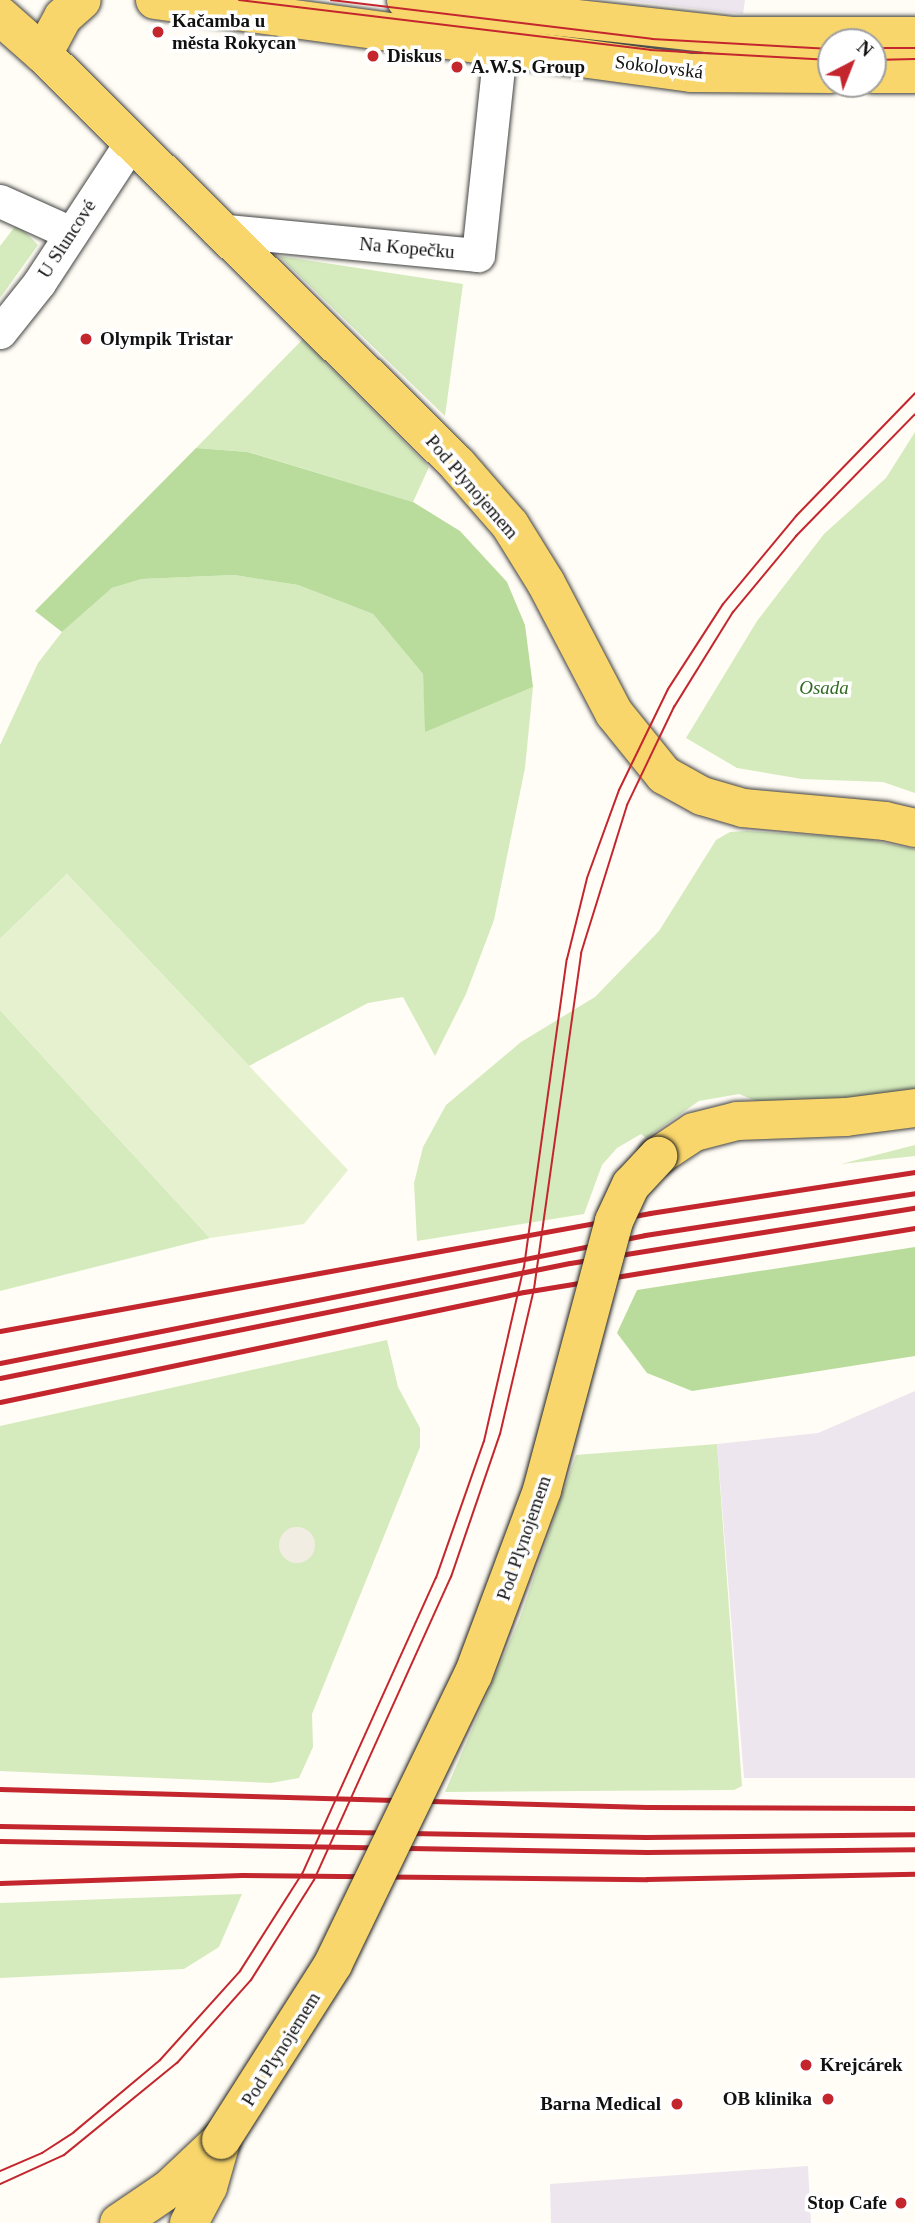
<!DOCTYPE html>
<html>
<head>
<meta charset="utf-8">
<style>
	body { margin:0 }
	#map { position:relative; width:915px; height:2223px; overflow:hidden; background:#fffdf5; font-family:"Times New Roman",serif }
	div>[style] { position:absolute }
	.industrial>* { inset:0; background:#eee6ef }
	.green>* { inset:0; background:#d5ebbd }
	.forest>* { inset:0; background:#b9dc9c }
	.pitch>* { inset:0; background:#e6f2cf }
	.plaza>* { inset:0; background:#f1ede2 }
	.round { border-radius:50% }
	.roads { filter:drop-shadow(0 0 2px #444) drop-shadow(0 0 2px #444) }
	.minor>* { height:33px; margin:-16.5px; padding:0 16.5px; transform-origin:16.5px; border-radius:16.5px; background:#fff }
	.major>* { height:38px; margin:-19px; padding:0 19px; transform-origin:19px; border-radius:19px; background:#f9d66b }
	.tram>* { height:2px; margin:-1px; padding:0 1px; transform-origin:1px; border-radius:1px; background:#c4262e }
	.rail>* { height:5px; margin:-2.5px; padding:0 2.5px; transform-origin:2.5px; border-radius:2.5px; background:#c4262e }
	.bridges { filter:drop-shadow(0 0 2px #222) drop-shadow(0 0 2px #222) }
	.major-bridge>* { height:38px; margin:-19px; padding:0 19px; transform-origin:19px; border-radius:19px; background:#f9d66b }
	.dots>* { width:19px; height:19px; translate:-50% -50%; box-sizing:border-box; border:4px solid #fff; border-radius:50% }
	span { translate:-50% -50%; white-space:nowrap; text-align:center; line-height:1.15; -webkit-text-stroke:7px #fff; paint-order:stroke }
	.poi-label { font-size:19px; color:#111; font-weight:700 }
	.left { translate:0 -50%; text-align:left }
	.right { translate:-100% -50%; text-align:right }
	.street-label { font-size:19px; color:#111 }
	.park-label { font-size:19px; color:#2f6b1f; font-style:italic }
	.north { position:absolute; left:817px; top:28px; width:70px; height:70px; box-sizing:border-box; background:#fff; border:2px solid #a0a0a0; border-radius:50%; rotate:42deg; font-size:19px; font-weight:700; line-height:28px; text-align:center; color:#111 }
	.north::after { content:''; display:block; margin:auto; width:24px; height:32px; background:#c4262e; clip-path:polygon(50% 0,100% 100%,50% 72%,0 100%) }
</style>
</head>
<body>
<div id="map">
	<div class="industrial">
		<i style="clip-path:polygon(622px 0,745px 0,743px 14px)"></i>
		<i style="clip-path:polygon(915px 1391px,915px 1778px,744px 1778px,717px 1444px,818px 1433px)"></i>
		<i style="clip-path:polygon(808px 2166px,811px 2223px,551px 2223px,550px 2184px)"></i>
	</div>
	<div class="green">
		<i style="clip-path:polygon(17px 224px,38px 245px,0 298px,0 246px)"></i>
		<i style="clip-path:polygon(279px 256px,463px 284px,445px 416px)"></i>
		<i style="clip-path:polygon(303px 339px,429px 467px,413px 502px,249px 452px,196px 448px)"></i>
		<i style="clip-path:polygon(915px 432px,915px 793px,883px 782px,802px 779px,737px 768px,686px 738px,757px 621px,824px 534px,886px 478px)"></i>
		<i style="clip-path:polygon(234px 575px,298px 585px,373px 614px,423px 674px,426px 731px,533px 687px,525px 768px,494px 920px,466px 994px,435px 1056px,403px 997px,368px 1003px,249px 1066px,67px 874px,0 939px,0 745px,38px 663px,62px 632px,112px 588px,142px 579px)"></i>
		<i style="clip-path:polygon(747px 831px,860px 838px,915px 849px,915px 1089px,859px 1100px,759px 1102px,739px 1094px,699px 1101px,646px 1138px,641px 1134px,617px 1148px,602px 1165px,584px 1214px,417px 1241px,414px 1183px,423px 1147px,446px 1105px,521px 1042px,595px 997px,659px 931px,716px 840px,730px 832px)"></i>
		<i style="clip-path:polygon(0 1010px,210px 1238px,0 1291px)"></i>
		<i style="clip-path:polygon(915px 1145px,915px 1156px,841px 1164px)"></i>
		<i style="clip-path:polygon(387px 1340px,398px 1387px,420px 1428px,420px 1447px,312px 1714px,313px 1747px,299px 1778px,271px 1783px,0 1771px,0 1426px)"></i>
		<i style="clip-path:polygon(717px 1444px,742px 1786px,734px 1790px,445px 1792px,520px 1618px,576px 1455px)"></i>
		<i style="clip-path:polygon(242px 1894px,219px 1947px,184px 1969px,0 1978px,0 1903px)"></i>
	</div>
	<div class="forest">
		<i style="clip-path:polygon(196px 448px,248px 452px,413px 502px,460px 531px,507px 582px,525px 625px,533px 687px,425px 732px,423px 674px,373px 614px,298px 585px,234px 575px,142px 579px,112px 588px,62px 632px,35px 611px)"></i>
		<i style="clip-path:polygon(915px 1247px,915px 1356px,692px 1391px,647px 1373px,617px 1333px,637px 1290px)"></i>
	</div>
	<div class="pitch">
		<i style="clip-path:polygon(67px 874px,348px 1170px,304px 1224px,210px 1238px,0 1010px,0 939px)"></i>
	</div>
	<div class="plaza">
		<i class="round" style="left:279px;top:1527px;width:36px;height:36px"></i>
	</div>
	<div class="roads">
		<div class="minor">
			<i style="left:0;top:201px;width:78px;rotate:24.3deg"></i>
			<i style="left:217px;top:230px;width:262px;rotate:5.5deg"></i>
			<i style="left:478px;top:255px;width:236px;rotate:-83.9deg"></i>
			<i style="left:0;top:332px;width:63px;rotate:-51.5deg"></i>
			<i style="left:39px;top:283px;width:166px;rotate:-56.8deg"></i>
		</div>
		<div class="major">
			<i style="left:155px;top:0;width:541px;rotate:7.76deg"></i>
			<i style="left:691px;top:73px;width:140px;rotate:0.4deg"></i>
			<i style="left:406px;top:0;width:330px;rotate:6.3deg"></i>
			<i style="left:734px;top:36px;width:181px"></i>
			<i style="left:0;top:16px;width:57px;rotate:41.5deg"></i>
			<i style="left:43px;top:54px;width:583px;rotate:44.72deg"></i>
			<i style="left:457px;top:464px;width:81px;rotate:49deg"></i>
			<i style="left:510px;top:525px;width:68px;rotate:58.2deg"></i>
			<i style="left:546px;top:583px;width:147px;rotate:62.4deg"></i>
			<i style="left:614px;top:713px;width:80px;rotate:51.1deg"></i>
			<i style="left:664px;top:775px;width:43px;rotate:28.9deg"></i>
			<i style="left:702px;top:796px;width:43px;rotate:16.3deg"></i>
			<i style="left:743px;top:808px;width:143px;rotate:5.2deg"></i>
			<i style="left:885px;top:821px;width:31px;rotate:13deg"></i>
			<i style="left:43px;top:54px;width:42px;rotate:-61.6deg"></i>
			<i style="left:63px;top:17px;width:25px;rotate:-42deg"></i>
			<i style="left:873px;top:74px;width:42px"></i>
			<i style="left:658px;top:1156px;width:43px;rotate:-33.7deg"></i>
			<i style="left:694px;top:1132px;width:44px;rotate:-14.3deg"></i>
			<i style="left:737px;top:1121px;width:109px;rotate:-2.1deg"></i>
			<i style="left:846px;top:1117px;width:70px;rotate:-7.4deg"></i>
			<i style="left:119px;top:2223px;width:60px;rotate:-34.2deg"></i>
			<i style="left:169px;top:2189px;width:71px;rotate:-43.3deg"></i>
			<i style="left:189px;top:2223px;width:41px;rotate:-62.2deg"></i>
			<i style="left:208px;top:2187px;width:47px;rotate:-73.9deg"></i>
		</div>
	</div>
	<div class="tram">
		<i style="left:239px;top:0;width:414px;rotate:6.9deg"></i>
		<i style="left:650px;top:50px;width:181px;rotate:3.2deg"></i>
		<i style="left:331px;top:0;width:323px;rotate:6.9deg"></i>
		<i style="left:652px;top:39px;width:179px;rotate:3.2deg"></i>
		<i style="left:873px;top:48px;width:42px"></i>
		<i style="left:873px;top:60px;width:42px;rotate:-1.4deg"></i>
		<i style="left:0;top:2171px;width:46px;rotate:-23.2deg"></i>
		<i style="left:42px;top:2153px;width:38px;rotate:-33deg"></i>
		<i style="left:74px;top:2132px;width:112px;rotate:-39.9deg"></i>
		<i style="left:160px;top:2060px;width:120px;rotate:-48deg"></i>
		<i style="left:240px;top:1971px;width:117px;rotate:-57.5deg"></i>
		<i style="left:303px;top:1872px;width:323px;rotate:-65.7deg"></i>
		<i style="left:436px;top:1578px;width:145px;rotate:-70.7deg"></i>
		<i style="left:484px;top:1441px;width:179px;rotate:-77.1deg"></i>
		<i style="left:524px;top:1267px;width:311px;rotate:-82.1deg"></i>
		<i style="left:567px;top:959px;width:83px;rotate:-76.1deg"></i>
		<i style="left:587px;top:878px;width:94px;rotate:-70deg"></i>
		<i style="left:619px;top:790px;width:112px;rotate:-64.1deg"></i>
		<i style="left:668px;top:689px;width:101px;rotate:-57.1deg"></i>
		<i style="left:723px;top:604px;width:114px;rotate:-50.3deg"></i>
		<i style="left:796px;top:516px;width:171px;rotate:-45.9deg"></i>
		<i style="left:0;top:2184px;width:70px;rotate:-24.4deg"></i>
		<i style="left:64px;top:2155px;width:146px;rotate:-39.2deg"></i>
		<i style="left:177px;top:2063px;width:111px;rotate:-48.3deg"></i>
		<i style="left:251px;top:1980px;width:118px;rotate:-57.8deg"></i>
		<i style="left:314px;top:1880px;width:333px;rotate:-65.7deg"></i>
		<i style="left:451px;top:1577px;width:151px;rotate:-71.1deg"></i>
		<i style="left:500px;top:1434px;width:149px;rotate:-76.8deg"></i>
		<i style="left:534px;top:1289px;width:339px;rotate:-82deg"></i>
		<i style="left:581px;top:953px;width:155px;rotate:-72.7deg"></i>
		<i style="left:627px;top:805px;width:109px;rotate:-64.4deg"></i>
		<i style="left:674px;top:707px;width:112px;rotate:-58.2deg"></i>
		<i style="left:733px;top:612px;width:99px;rotate:-50.3deg"></i>
		<i style="left:796px;top:536px;width:170px;rotate:-45.7deg"></i>
	</div>
	<div class="rail">
		<i style="left:0;top:1331px;width:661px;rotate:-10.29deg"></i>
		<i style="left:650px;top:1213px;width:268px;rotate:-8.8deg"></i>
		<i style="left:0;top:1363px;width:658px;rotate:-11.22deg"></i>
		<i style="left:645px;top:1235px;width:273px;rotate:-8.8deg"></i>
		<i style="left:0;top:1378px;width:581px;rotate:-11.41deg"></i>
		<i style="left:570px;top:1263px;width:349px;rotate:-9.1deg"></i>
		<i style="left:0;top:1402px;width:535px;rotate:-11.86deg"></i>
		<i style="left:524px;top:1292px;width:396px;rotate:-9.3deg"></i>
		<i style="left:0;top:1789px;width:647px;rotate:1.59deg"></i>
		<i style="left:647px;top:1807px;width:268px;rotate:0.2deg"></i>
		<i style="left:0;top:1826px;width:646px;rotate:0.98deg"></i>
		<i style="left:646px;top:1837px;width:269px;rotate:-0.6deg"></i>
		<i style="left:0;top:1841px;width:647px;rotate:0.97deg"></i>
		<i style="left:647px;top:1852px;width:268px;rotate:-0.6deg"></i>
		<i style="left:0;top:1883px;width:242px;rotate:-1.9deg"></i>
		<i style="left:242px;top:1875px;width:405px;rotate:0.6deg"></i>
		<i style="left:647px;top:1879px;width:268px;rotate:-1.1deg"></i>
	</div>
	<div class="bridges">
		<div class="major-bridge">
			<i style="left:221px;top:2140px;width:209px;rotate:-57.5deg"></i>
			<i style="left:333px;top:1964px;width:321px;rotate:-64.2deg"></i>
			<i style="left:473px;top:1675px;width:197px;rotate:-69.5deg"></i>
			<i style="left:542px;top:1490px;width:278px;rotate:-75deg"></i>
			<i style="left:614px;top:1221px;width:40px;rotate:-65deg"></i>
			<i style="left:631px;top:1185px;width:40px;rotate:-47deg"></i>
		</div>
	</div>
	<div class="dots">
		<i style="left:158px;top:32px;background:#c4262e"></i>
		<i style="left:373px;top:56px;background:#c4262e"></i>
		<i style="left:457px;top:67px;background:#c4262e"></i>
		<i style="left:86px;top:339px;background:#c4262e"></i>
		<i style="left:806px;top:2065px;background:#c4262e"></i>
		<i style="left:828px;top:2099px;background:#c4262e"></i>
		<i style="left:677px;top:2104px;background:#c4262e"></i>
		<i style="left:901px;top:2203px;background:#c4262e"></i>
	</div>
	<div class="poi-label">
		<span class="left" style="left:172px;top:32px">Kačamba u<br>města Rokycan</span>
		<span class="left" style="left:387px;top:56px">Diskus</span>
		<span class="left" style="left:471px;top:67px">A.W.S. Group</span>
		<span class="left" style="left:100px;top:339px">Olympik Tristar</span>
		<span class="left" style="left:820px;top:2065px">Krejcárek</span>
		<span class="right" style="left:812px;top:2099px">OB klinika</span>
		<span class="right" style="left:661px;top:2104px">Barna Medical</span>
		<span class="right" style="left:887px;top:2203px">Stop Cafe</span>
	</div>
	<div class="street-label">
		<span style="left:659px;top:67px;rotate:7deg">Sokolovská</span>
		<span style="left:67px;top:239px;rotate:-57deg">U Sluncové</span>
		<span style="left:407px;top:248px;rotate:5deg">Na Kopečku</span>
		<span style="left:472px;top:487px;rotate:49deg">Pod Plynojemem</span>
		<span style="left:524px;top:1538px;rotate:-71deg">Pod Plynojemem</span>
		<span style="left:281px;top:2049px;rotate:-58deg">Pod Plynojemem</span>
	</div>
	<div class="park-label">
		<span style="left:824px;top:688px">Osada</span>
	</div>
	<div class="north">N</div>
</div>
</body>
</html>
